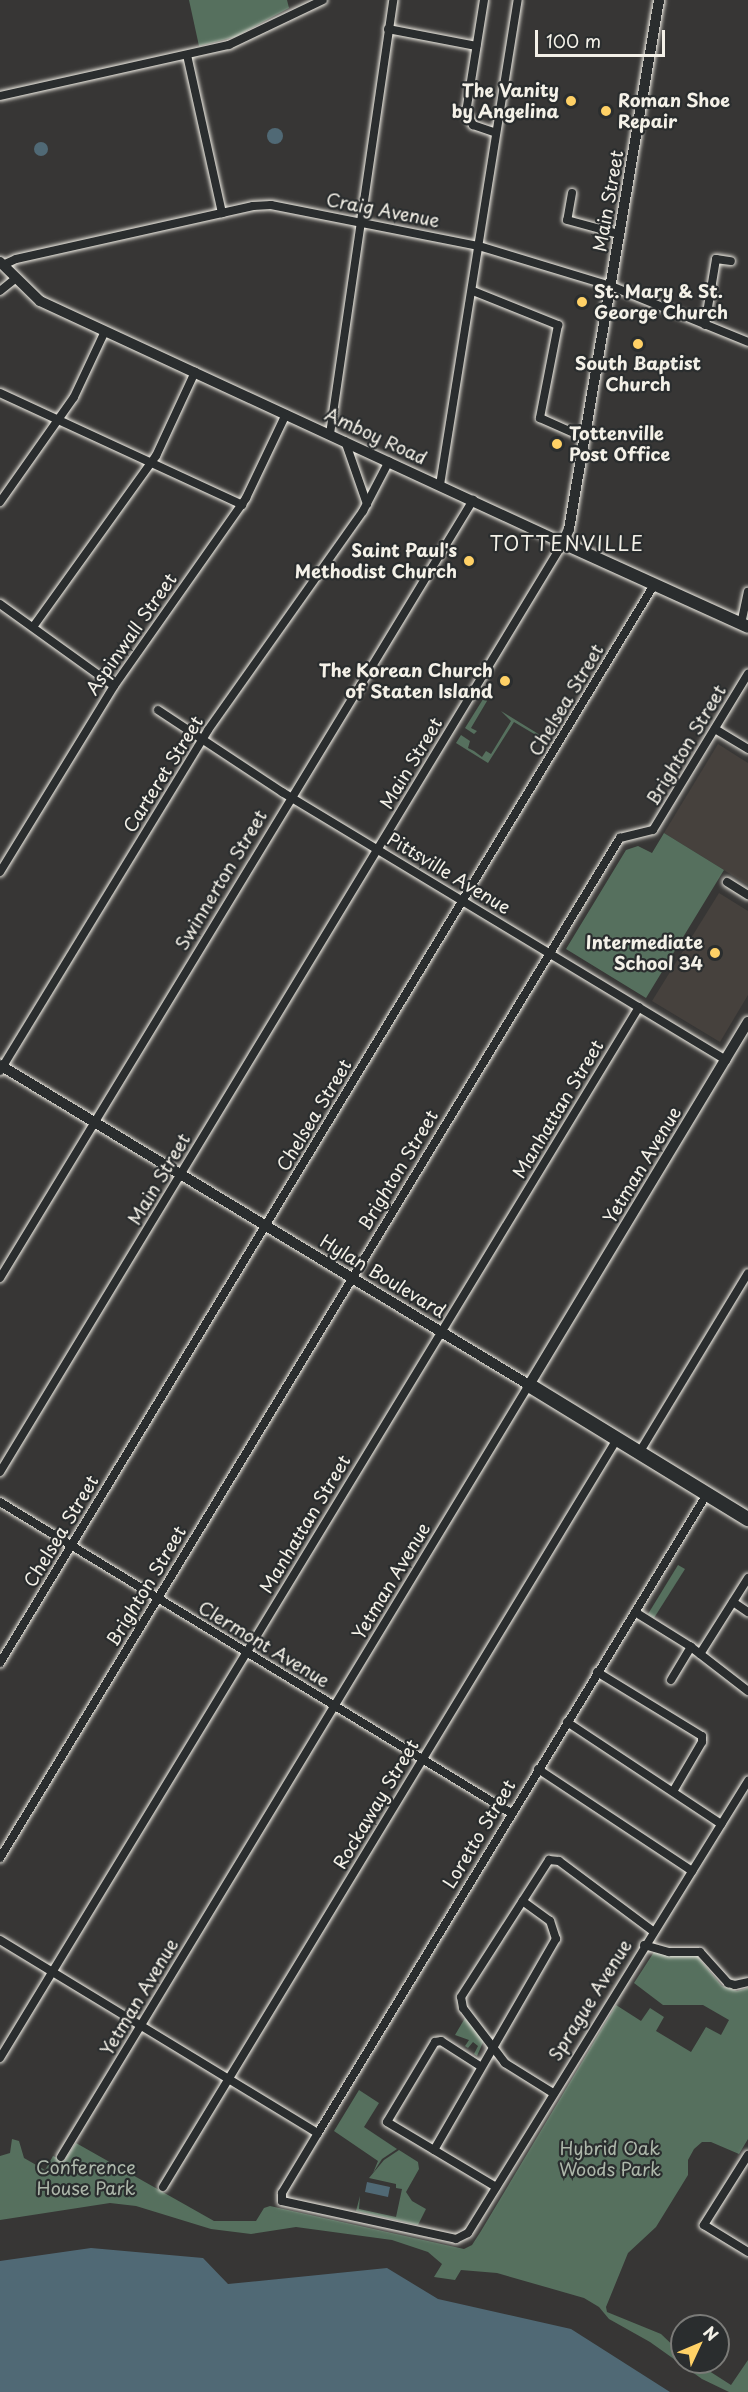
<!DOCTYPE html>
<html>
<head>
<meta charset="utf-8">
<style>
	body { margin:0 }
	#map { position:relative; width:748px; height:2392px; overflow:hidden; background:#373635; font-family:"Playpen Sans",sans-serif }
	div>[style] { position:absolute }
	.built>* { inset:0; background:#46413d }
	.green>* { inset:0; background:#56705e }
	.water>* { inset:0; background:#506975 }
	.round { border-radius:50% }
	.roads { filter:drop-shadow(0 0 2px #f4f1e8) drop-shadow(0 0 2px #f4f1e8) }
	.minor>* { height:8px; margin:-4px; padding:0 4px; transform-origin:4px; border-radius:4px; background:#2a2d2e }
	.tertiary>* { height:10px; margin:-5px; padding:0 5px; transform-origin:5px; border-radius:5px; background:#2a2d2e }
	.secondary>* { height:12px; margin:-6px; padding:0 6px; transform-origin:6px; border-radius:6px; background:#2a2d2e }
	.primary>* { height:14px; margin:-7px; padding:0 7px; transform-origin:7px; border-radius:7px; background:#2a2d2e }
	.dots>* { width:16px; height:16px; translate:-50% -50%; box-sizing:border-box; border:3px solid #2a2d2e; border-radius:50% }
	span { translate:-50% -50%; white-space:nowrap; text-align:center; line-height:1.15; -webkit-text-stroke:4.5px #2a2d2e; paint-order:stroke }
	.poi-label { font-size:18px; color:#f4f1e8; font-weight:700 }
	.right { translate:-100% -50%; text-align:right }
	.left { translate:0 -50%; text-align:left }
	.street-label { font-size:18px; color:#f4f1e8 }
	.park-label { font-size:18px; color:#adb7aa }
	.neighbourhood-label { font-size:20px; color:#f4f1e8; letter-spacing:1.5px }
	.north { position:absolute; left:670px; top:2314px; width:60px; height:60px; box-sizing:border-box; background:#2a2d2e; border:2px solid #7b7b78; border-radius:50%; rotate:46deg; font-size:16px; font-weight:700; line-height:24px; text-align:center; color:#f4f1e8 }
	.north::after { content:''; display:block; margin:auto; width:21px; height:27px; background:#ffd166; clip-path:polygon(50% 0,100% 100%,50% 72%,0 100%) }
	.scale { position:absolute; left:535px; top:30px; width:130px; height:27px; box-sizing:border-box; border:3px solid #f4f1e8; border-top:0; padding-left:8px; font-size:18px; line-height:21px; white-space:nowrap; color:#f4f1e8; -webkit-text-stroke:4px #2a2d2e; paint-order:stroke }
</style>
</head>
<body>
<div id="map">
	<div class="built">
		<i style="clip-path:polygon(718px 744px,748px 763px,748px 885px,664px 833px)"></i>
		<i style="clip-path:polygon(719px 893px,748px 911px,748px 995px,720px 1042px,652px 1001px)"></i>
	</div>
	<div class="green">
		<i style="clip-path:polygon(189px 0,287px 0,289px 8px,235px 37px,199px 46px)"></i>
		<i style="clip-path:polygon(485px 696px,487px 701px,471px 728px,477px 731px,474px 734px,465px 728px)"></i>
		<i style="clip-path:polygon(501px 711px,545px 738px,553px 729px,546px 741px,514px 722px,488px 763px,456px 743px,461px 735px,470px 741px,468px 748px,474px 751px,482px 757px,486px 751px,491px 754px,511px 721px)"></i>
		<i style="clip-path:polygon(664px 833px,724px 870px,646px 998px,566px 949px,626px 850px,638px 846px,652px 853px)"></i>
		<i style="clip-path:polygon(678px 1565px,685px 1569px,654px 1618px,648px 1614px)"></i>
		<i style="clip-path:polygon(654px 1952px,697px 1956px,722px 1986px,737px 1991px,748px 1988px,748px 2139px,739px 2154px,711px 2142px,702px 2142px,694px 2149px,688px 2160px,688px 2175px,656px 2227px,628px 2253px,606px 2307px,607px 2312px,661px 2334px,682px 2354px,682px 2362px,695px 2362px,731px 2385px,748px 2360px,748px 2392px,729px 2392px,702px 2379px,650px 2342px,609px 2319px,599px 2307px,584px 2298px,497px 2273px,461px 2270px,455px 2280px,434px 2277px,442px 2264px,428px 2252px,392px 2240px,296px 2227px,251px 2234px,211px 2229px,136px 2206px,110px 2203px,0 2220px,0 2156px,10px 2153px,12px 2139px,19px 2141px,24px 2158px,45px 2170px,53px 2156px,64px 2161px,76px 2143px,214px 2221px,256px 2221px,264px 2208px,270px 2206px,464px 2249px,472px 2245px,481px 2231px,616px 2005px,641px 2021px,650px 2008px,664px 2017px,656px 2031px,691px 2052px,706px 2027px,721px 2035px,729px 2020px,703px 2005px,663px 2005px,634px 1983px)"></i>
		<i style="clip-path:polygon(465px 2018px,484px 2040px,477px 2056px,474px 2054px,478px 2046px,473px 2042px,468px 2048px,465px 2046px,469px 2040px,455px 2035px)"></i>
		<i style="clip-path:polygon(359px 2090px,379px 2103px,364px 2127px,397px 2149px,382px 2159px,373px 2173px,378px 2161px,334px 2131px)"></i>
		<i style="clip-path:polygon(399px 2150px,418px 2162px,419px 2169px,406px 2192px,412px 2201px,426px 2209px,418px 2225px,356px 2211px,360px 2196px,359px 2209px,396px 2217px,402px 2189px,396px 2188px,396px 2184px,369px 2178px,384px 2160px)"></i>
	</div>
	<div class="water">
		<i class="round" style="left:267px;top:128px;width:16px;height:16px"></i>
		<i class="round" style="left:34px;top:142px;width:14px;height:14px"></i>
		<i style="clip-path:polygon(367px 2182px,390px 2187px,388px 2197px,365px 2192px)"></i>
		<i style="clip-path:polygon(91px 2248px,203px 2258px,228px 2284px,387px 2268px,438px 2299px,571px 2329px,670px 2392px,0 2392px,0 2261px)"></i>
	</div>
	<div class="roads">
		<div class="minor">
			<i style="left:484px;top:0;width:113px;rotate:99.1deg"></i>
			<i style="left:466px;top:112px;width:15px;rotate:62deg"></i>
			<i style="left:473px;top:125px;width:24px;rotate:19deg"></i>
			<i style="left:388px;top:29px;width:90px;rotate:10.9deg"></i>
			<i style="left:187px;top:55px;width:162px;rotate:77.5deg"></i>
			<i style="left:0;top:96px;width:235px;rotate:-12.6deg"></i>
			<i style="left:229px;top:45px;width:104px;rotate:-25.6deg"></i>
			<i style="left:572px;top:193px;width:27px;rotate:100deg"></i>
			<i style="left:567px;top:220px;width:54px;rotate:15.1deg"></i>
			<i style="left:3px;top:265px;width:14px;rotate:-25deg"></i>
			<i style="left:16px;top:259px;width:243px;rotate:-12.6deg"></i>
			<i style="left:253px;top:206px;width:18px;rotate:-3deg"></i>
			<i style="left:271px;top:205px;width:212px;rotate:11.2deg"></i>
			<i style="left:479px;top:246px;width:138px;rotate:16.9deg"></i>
			<i style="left:611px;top:286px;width:148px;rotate:22.2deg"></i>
			<i style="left:0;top:291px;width:19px;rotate:-39deg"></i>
			<i style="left:473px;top:291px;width:92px;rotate:21.8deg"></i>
			<i style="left:558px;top:325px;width:95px;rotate:101deg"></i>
			<i style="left:540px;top:418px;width:49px;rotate:24deg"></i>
			<i style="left:705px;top:325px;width:67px;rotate:-80.5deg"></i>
			<i style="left:716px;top:259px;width:15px;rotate:8deg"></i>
			<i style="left:0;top:393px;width:267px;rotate:24.8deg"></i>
			<i style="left:330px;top:434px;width:439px;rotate:-81.7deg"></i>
			<i style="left:345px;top:441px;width:67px;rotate:70.8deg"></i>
			<i style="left:440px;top:485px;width:491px;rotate:-80.9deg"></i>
			<i style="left:0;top:502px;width:128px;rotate:-54.8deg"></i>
			<i style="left:74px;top:397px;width:73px;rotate:-64.8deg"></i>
			<i style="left:0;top:604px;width:140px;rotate:35.7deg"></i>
			<i style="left:741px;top:624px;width:33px;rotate:-78deg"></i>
			<i style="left:33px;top:627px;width:211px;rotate:-54.3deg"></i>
			<i style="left:156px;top:456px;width:93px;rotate:-65.1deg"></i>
			<i style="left:158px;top:710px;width:149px;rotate:33.5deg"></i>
			<i style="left:282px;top:792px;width:519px;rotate:31.12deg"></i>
			<i style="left:715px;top:729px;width:39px;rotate:31deg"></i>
			<i style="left:0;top:872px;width:218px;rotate:-58.5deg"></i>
			<i style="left:114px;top:686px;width:230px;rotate:-54.9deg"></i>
			<i style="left:246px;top:498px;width:93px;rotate:-64.5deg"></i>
			<i style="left:727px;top:882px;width:25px;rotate:32deg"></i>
			<i style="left:0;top:1071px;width:399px;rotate:-58.6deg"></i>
			<i style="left:208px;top:730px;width:268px;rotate:-54.7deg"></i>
			<i style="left:363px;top:511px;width:56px;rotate:-62.5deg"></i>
			<i style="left:0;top:1278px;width:911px;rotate:-58.7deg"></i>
			<i style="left:639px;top:1453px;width:210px;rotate:-58.8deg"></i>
			<i style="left:0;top:1472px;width:1086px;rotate:-58.78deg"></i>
			<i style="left:707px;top:1494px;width:748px;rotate:121.33deg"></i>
			<i style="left:318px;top:2133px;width:70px;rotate:121deg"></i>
			<i style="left:282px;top:2193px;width:8px;rotate:90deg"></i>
			<i style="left:282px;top:2201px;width:178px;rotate:12.3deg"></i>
			<i style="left:456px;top:2239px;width:13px;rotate:-27deg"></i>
			<i style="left:468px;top:2233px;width:532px;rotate:-58.22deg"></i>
			<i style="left:0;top:1502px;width:598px;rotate:31.33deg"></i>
			<i style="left:733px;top:1602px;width:18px;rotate:34deg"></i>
			<i style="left:635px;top:1612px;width:66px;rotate:32deg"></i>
			<i style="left:691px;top:1647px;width:72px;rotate:37.7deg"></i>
			<i style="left:700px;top:1654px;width:90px;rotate:-57.7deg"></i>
			<i style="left:0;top:1663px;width:1261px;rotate:-58.76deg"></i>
			<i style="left:597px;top:1672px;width:123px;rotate:31.4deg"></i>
			<i style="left:702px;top:1736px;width:6px;rotate:90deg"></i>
			<i style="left:702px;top:1742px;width:56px;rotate:120.3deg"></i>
			<i style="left:671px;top:1680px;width:39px;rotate:-59deg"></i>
			<i style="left:567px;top:1722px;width:185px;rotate:33.5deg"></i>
			<i style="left:538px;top:1769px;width:185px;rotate:33.5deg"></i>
			<i style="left:0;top:1858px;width:1194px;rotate:-58.71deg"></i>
			<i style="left:620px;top:838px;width:34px;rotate:-14deg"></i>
			<i style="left:653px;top:830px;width:183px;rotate:-58.7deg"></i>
			<i style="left:0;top:1940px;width:372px;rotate:31.3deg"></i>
			<i style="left:644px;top:1945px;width:26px;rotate:16deg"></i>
			<i style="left:669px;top:1952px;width:31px"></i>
			<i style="left:700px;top:1952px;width:42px;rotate:47.9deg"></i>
			<i style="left:728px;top:1983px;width:7px;rotate:16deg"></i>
			<i style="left:735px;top:1985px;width:13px;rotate:-13deg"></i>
			<i style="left:0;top:2058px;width:1230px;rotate:-58.7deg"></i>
			<i style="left:480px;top:2066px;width:46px;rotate:-147.3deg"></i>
			<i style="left:441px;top:2041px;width:6px;rotate:171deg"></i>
			<i style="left:435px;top:2042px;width:93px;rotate:121deg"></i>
			<i style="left:387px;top:2122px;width:127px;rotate:30.8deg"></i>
			<i style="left:553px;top:2093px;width:57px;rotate:-148deg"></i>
			<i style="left:505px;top:2063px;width:69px;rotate:-127.4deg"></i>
			<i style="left:463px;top:2008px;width:11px;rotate:-100deg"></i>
			<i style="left:461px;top:1997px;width:163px;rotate:-57.3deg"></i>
			<i style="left:549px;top:1860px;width:10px;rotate:6deg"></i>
			<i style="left:559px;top:1861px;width:117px;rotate:36.7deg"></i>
			<i style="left:434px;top:2150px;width:244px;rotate:-60deg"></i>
			<i style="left:556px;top:1939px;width:19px;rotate:-108deg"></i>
			<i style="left:550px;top:1921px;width:34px;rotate:-144deg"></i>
			<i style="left:748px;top:2155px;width:83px;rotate:122.2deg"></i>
			<i style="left:704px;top:2225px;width:52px;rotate:31.5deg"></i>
			<i style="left:61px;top:2157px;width:903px;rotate:-58.78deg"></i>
			<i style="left:163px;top:2187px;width:875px;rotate:-58.74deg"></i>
		</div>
		<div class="tertiary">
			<i style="left:0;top:262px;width:56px;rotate:44.3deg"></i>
			<i style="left:40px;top:301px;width:576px;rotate:24.83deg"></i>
			<i style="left:563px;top:543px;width:15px;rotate:-67deg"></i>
			<i style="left:569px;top:529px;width:537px;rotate:-80.34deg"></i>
			<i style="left:0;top:1065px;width:618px;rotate:31.17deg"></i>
			<i style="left:529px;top:1385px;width:424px;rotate:-58.9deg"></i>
		</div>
		<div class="secondary">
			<i style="left:563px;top:543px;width:203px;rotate:24.4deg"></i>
		</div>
		<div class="primary">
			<i style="left:529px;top:1385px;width:257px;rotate:31.5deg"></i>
		</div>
	</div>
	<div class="dots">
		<i style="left:571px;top:101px;background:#ffd166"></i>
		<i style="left:606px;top:111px;background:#ffd166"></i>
		<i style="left:582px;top:302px;background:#ffd166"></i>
		<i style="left:638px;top:344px;background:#ffd166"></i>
		<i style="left:557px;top:444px;background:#ffd166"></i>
		<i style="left:469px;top:561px;background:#ffd166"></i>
		<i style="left:505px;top:681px;background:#ffd166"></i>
		<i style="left:715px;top:953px;background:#ffd166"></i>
	</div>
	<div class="poi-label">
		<span class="right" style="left:559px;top:101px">The Vanity<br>by Angelina</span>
		<span class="left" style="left:618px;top:111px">Roman Shoe<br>Repair</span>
		<span class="left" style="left:594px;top:302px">St. Mary &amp; St.<br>George Church</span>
		<span style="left:638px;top:374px">South Baptist<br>Church</span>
		<span class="left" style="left:569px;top:444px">Tottenville<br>Post Office</span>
		<span class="right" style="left:457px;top:561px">Saint Paul's<br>Methodist Church</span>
		<span class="right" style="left:493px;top:681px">The Korean Church<br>of Staten Island</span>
		<span class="right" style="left:703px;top:953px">Intermediate<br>School 34</span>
	</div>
	<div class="street-label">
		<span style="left:608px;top:201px;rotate:-80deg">Main Street</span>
		<span style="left:383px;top:210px;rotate:11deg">Craig Avenue</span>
		<span style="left:376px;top:436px;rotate:25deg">Amboy Road</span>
		<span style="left:131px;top:634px;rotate:-55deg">Aspinwall Street</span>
		<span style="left:566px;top:700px;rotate:-59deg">Chelsea Street</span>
		<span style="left:686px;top:745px;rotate:-59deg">Brighton Street</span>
		<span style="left:411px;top:763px;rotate:-59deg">Main Street</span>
		<span style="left:163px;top:774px;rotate:-58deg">Carteret Street</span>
		<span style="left:449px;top:873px;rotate:31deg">Pittsville Avenue</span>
		<span style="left:221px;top:880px;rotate:-59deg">Swinnerton Street</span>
		<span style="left:558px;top:1109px;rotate:-59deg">Manhattan Street</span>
		<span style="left:314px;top:1115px;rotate:-59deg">Chelsea Street</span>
		<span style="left:642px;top:1165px;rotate:-59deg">Yetman Avenue</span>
		<span style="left:398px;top:1170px;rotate:-59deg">Brighton Street</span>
		<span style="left:159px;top:1179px;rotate:-59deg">Main Street</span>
		<span style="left:383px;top:1276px;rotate:31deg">Hylan Boulevard</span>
		<span style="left:305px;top:1524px;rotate:-59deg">Manhattan Street</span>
		<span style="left:61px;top:1531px;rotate:-59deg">Chelsea Street</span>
		<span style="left:391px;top:1581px;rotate:-59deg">Yetman Avenue</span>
		<span style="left:146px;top:1586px;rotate:-59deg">Brighton Street</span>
		<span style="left:264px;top:1644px;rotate:31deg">Clermont Avenue</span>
		<span style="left:376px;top:1804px;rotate:-59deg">Rockaway Street</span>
		<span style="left:479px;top:1834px;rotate:-59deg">Loretto Street</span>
		<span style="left:139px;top:1997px;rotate:-59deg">Yetman Avenue</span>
		<span style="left:590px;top:2000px;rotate:-58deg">Sprague Avenue</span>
	</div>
	<div class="park-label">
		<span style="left:610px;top:2159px">Hybrid Oak<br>Woods Park</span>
		<span style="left:86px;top:2178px">Conference<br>House Park</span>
	</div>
	<div class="neighbourhood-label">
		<span style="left:567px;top:543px">TOTTENVILLE</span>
	</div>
	<div class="north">N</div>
	<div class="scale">100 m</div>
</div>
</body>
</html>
